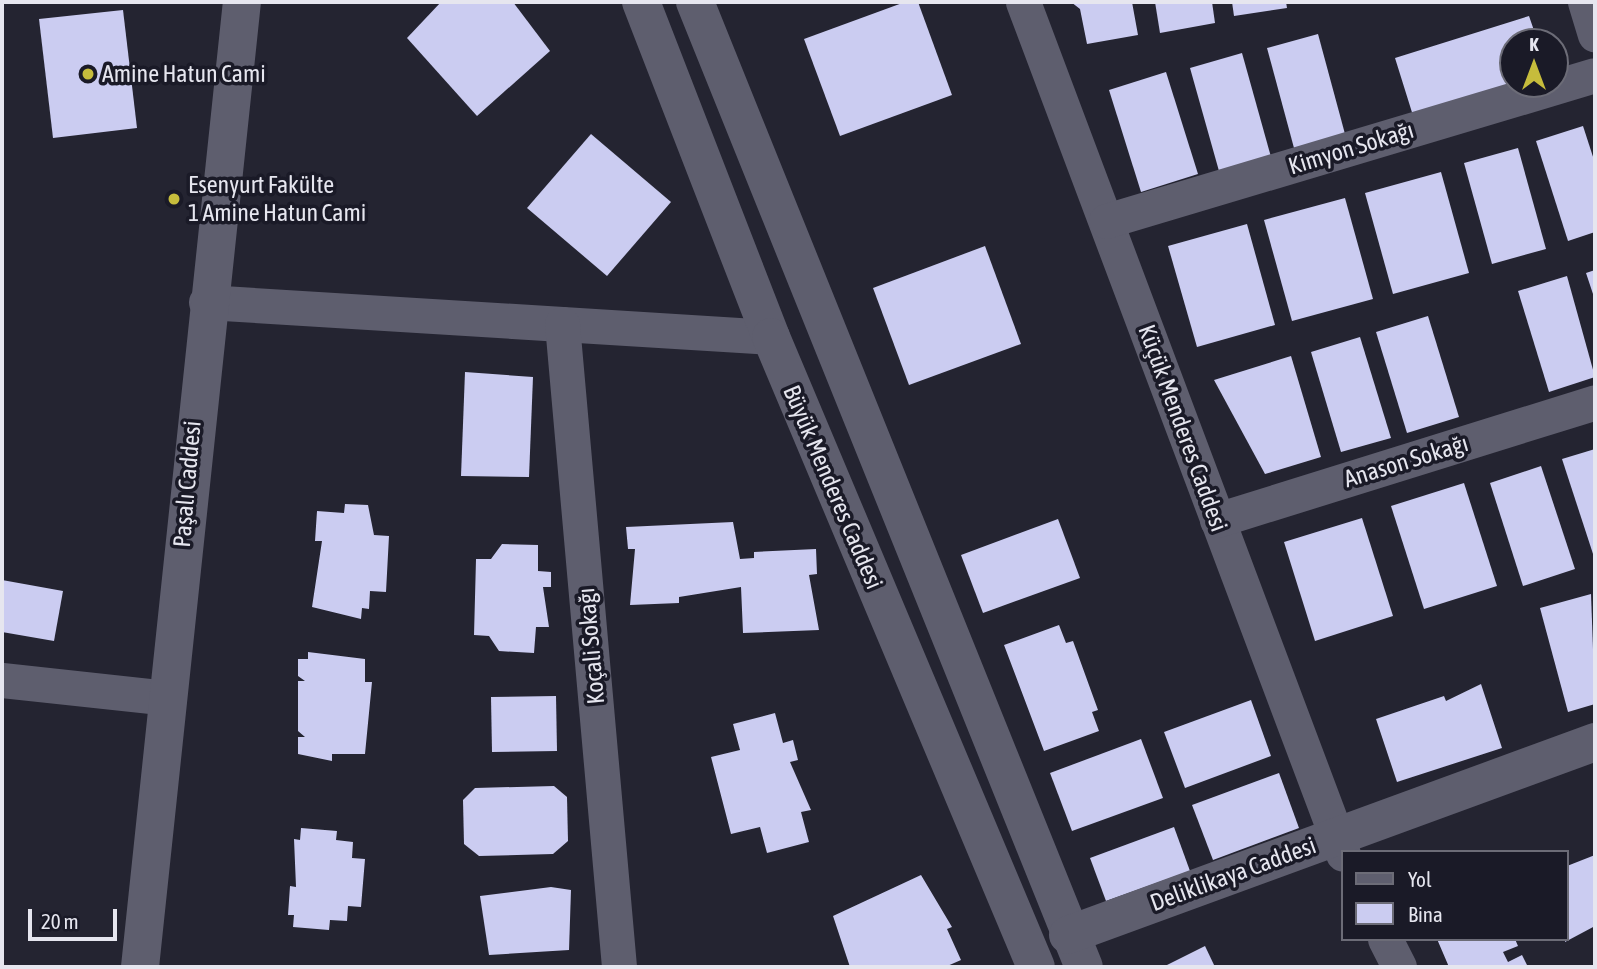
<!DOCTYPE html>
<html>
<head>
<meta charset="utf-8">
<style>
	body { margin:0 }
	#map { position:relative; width:1597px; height:969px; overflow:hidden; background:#242431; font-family:"Asap Condensed",sans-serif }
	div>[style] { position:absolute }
	.building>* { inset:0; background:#cbccf1 }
	.minor>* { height:35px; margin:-17.5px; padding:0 17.5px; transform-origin:17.5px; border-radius:17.5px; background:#5e5e6e }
	.tertiary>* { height:38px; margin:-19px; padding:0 19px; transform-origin:19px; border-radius:19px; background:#5e5e6e }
	.dots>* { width:19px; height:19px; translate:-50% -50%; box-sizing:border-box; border:4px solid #1a1a27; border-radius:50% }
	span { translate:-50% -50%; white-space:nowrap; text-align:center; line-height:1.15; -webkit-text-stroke:7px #1a1a27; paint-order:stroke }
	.poi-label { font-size:24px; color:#e6e6ef }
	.left { translate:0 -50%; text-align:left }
	.street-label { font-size:24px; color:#e6e6ef }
	.frame { position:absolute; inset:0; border:4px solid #e6e6ef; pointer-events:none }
	.legend { position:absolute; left:1341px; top:850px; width:228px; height:91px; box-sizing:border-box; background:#1a1a27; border:2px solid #6c6c77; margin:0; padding:9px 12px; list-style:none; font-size:21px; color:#e6e6ef }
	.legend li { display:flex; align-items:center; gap:14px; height:35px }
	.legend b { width:35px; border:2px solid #6c6c77 }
	.north { position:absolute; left:1499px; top:28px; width:70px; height:70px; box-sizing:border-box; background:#1a1a27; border:2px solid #6c6c77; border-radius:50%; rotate:0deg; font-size:19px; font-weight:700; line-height:28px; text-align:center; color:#e6e6ef }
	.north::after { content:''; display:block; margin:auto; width:24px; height:32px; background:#c6bc3c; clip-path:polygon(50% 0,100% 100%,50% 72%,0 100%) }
	.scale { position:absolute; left:28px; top:909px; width:89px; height:32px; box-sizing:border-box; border:4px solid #e6e6ef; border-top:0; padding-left:9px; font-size:21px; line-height:24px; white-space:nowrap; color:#e6e6ef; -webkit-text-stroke:5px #1a1a27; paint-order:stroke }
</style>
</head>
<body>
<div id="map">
	<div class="building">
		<i style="clip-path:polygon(441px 2px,513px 2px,550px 51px,477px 116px,407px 38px)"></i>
		<i style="clip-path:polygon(905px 2px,918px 2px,952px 95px,840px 136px,804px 39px)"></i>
		<i style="clip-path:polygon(1071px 2px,1132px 2px,1138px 35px,1087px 44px,1080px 9px)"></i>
		<i style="clip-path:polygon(1155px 2px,1212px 2px,1215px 23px,1160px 33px)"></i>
		<i style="clip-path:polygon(1232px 2px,1286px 2px,1287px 8px,1234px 16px)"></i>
		<i style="clip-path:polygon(123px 10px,137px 128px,53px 138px,39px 19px)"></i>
		<i style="clip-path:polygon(1529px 16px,1538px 42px,1513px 42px,1513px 84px,1415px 122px,1395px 58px)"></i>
		<i style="clip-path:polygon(1318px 34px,1345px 134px,1294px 148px,1267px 48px)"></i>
		<i style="clip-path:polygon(1242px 53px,1271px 157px,1219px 171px,1190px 68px)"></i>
		<i style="clip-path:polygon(1166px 72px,1198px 174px,1141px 192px,1109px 90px)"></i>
		<i style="clip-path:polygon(1583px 126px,1595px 163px,1595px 232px,1568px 241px,1536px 141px)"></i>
		<i style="clip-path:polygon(591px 134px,671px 202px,607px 276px,527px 208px)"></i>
		<i style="clip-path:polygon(1518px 148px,1546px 249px,1492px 264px,1464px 163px)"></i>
		<i style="clip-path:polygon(1441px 172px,1469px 273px,1393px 294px,1365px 193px)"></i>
		<i style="clip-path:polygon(1345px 198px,1373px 299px,1292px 321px,1264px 220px)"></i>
		<i style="clip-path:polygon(1247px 224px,1275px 325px,1197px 347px,1168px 246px)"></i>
		<i style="clip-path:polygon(985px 246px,1021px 344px,909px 385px,873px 288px)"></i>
		<i style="clip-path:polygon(1595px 270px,1595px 300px,1586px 273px)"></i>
		<i style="clip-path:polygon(1567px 276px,1595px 377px,1549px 392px,1518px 291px)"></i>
		<i style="clip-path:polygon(1428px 316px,1459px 417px,1407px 433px,1376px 332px)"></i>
		<i style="clip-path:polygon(1360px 337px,1391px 438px,1341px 452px,1311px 352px)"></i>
		<i style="clip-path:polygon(1291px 356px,1321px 457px,1265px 474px,1214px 380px)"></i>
		<i style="clip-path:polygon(465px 372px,533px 377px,529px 477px,461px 476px)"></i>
		<i style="clip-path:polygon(1595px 449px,1595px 560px,1562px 459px)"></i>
		<i style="clip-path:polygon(1541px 466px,1575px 569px,1523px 586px,1490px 483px)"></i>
		<i style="clip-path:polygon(1464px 483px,1497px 586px,1424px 609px,1391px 506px)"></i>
		<i style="clip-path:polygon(345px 504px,368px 505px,374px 535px,389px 536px,386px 592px,370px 591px,369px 609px,362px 608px,361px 619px,312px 607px,322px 541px,315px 541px,317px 511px,344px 513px)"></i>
		<i style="clip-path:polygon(1362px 518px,1393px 616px,1315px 641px,1284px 542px)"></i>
		<i style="clip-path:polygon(1058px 519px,1080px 578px,983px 613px,961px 555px)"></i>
		<i style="clip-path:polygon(733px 522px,740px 559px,754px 558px,754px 552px,816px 549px,817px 574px,809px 575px,819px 630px,743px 633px,741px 587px,679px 597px,679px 603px,630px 605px,635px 549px,628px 549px,626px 527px)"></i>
		<i style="clip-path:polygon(502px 544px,538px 545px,538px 571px,551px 572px,551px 587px,543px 587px,549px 627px,536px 627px,534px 653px,499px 651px,489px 636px,474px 635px,476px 559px,491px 559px)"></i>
		<i style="clip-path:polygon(2px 580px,63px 591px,54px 641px,2px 632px)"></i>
		<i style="clip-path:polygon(1591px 594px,1595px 704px,1568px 712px,1540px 608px)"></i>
		<i style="clip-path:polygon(1059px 625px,1066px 643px,1073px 641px,1098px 710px,1092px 712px,1099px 731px,1044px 751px,1004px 645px)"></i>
		<i style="clip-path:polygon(308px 652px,365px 659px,365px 682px,372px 682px,365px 754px,332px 754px,332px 761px,298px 754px,298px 737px,305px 737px,298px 731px,298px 681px,305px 681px,298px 676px,298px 659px,308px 659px)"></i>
		<i style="clip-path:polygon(1481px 684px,1502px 748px,1397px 782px,1376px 719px,1444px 696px,1446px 701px)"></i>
		<i style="clip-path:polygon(556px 696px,557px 751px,492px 752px,491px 697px)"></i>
		<i style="clip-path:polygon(1251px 700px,1271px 756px,1185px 788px,1164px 732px)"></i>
		<i style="clip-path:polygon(775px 713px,783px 743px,793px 740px,798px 760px,790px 762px,811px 810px,801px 812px,809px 842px,767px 853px,760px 827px,731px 834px,711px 757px,740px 750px,733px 724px)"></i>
		<i style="clip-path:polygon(1141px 739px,1163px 798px,1072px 831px,1050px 773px)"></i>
		<i style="clip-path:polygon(1279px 773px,1299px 828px,1213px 860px,1192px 805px)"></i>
		<i style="clip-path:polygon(554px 786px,567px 797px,568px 841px,553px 854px,479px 856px,464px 844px,463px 800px,475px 788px)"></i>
		<i style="clip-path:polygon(1174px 827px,1190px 871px,1106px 901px,1090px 858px)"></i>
		<i style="clip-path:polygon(301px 828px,337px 831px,336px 840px,353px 842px,352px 858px,365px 859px,361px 907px,348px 906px,347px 921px,330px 920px,329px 930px,293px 927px,294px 915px,288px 915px,290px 886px,296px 887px,294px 839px,300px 840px)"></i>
		<i style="clip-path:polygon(1595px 855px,1595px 926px,1565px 942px,1567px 866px)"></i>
		<i style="clip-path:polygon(921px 875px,952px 927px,947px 929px,961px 960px,945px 967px,850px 967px,833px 916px)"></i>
		<i style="clip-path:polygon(551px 887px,571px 890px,569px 950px,489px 955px,480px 896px)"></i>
		<i style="clip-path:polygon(1437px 939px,1515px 939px,1518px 946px,1503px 952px,1508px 962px,1522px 955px,1528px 967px,1449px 967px)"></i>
		<i style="clip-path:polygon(1205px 946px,1215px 967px,1163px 967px)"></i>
	</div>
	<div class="minor">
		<i style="left:1023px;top:2px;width:910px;rotate:69.41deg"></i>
		<i style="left:1585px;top:2px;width:34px;rotate:73deg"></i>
		<i style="left:1106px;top:221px;width:510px;rotate:-16.62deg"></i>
		<i style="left:206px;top:302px;width:566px;rotate:3.54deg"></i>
		<i style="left:562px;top:324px;width:646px;rotate:84.93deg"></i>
		<i style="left:1217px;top:520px;width:396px;rotate:-17.3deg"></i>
		<i style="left:2px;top:680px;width:166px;rotate:6.2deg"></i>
		<i style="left:1385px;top:939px;width:31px;rotate:63deg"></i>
	</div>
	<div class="tertiary">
		<i style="left:641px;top:2px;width:359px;rotate:68.8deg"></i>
		<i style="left:771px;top:337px;width:683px;rotate:67.19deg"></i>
		<i style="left:695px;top:2px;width:1040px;rotate:68.05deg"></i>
		<i style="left:1068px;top:935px;width:561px;rotate:-20.11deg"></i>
		<i style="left:140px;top:967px;width:970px;rotate:-83.97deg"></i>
	</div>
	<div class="dots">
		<i style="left:88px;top:74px;background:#c6bc3c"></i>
		<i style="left:174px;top:199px;background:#c6bc3c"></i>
	</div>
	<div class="poi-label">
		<span class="left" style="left:102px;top:74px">Amine Hatun Cami</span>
		<span class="left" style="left:188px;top:199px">Esenyurt Fakülte<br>1 Amine Hatun Cami</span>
	</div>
	<div class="street-label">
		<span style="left:1351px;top:148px;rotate:-17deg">Kimyon Sokağı</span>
		<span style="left:1183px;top:428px;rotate:70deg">Küçük Menderes Caddesi</span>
		<span style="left:1406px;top:461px;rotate:-17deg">Anason Sokağı</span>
		<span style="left:187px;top:484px;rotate:-85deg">Paşalı Caddesi</span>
		<span style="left:833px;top:487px;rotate:67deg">Büyük Menderes Caddesi</span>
		<span style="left:591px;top:646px;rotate:-95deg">Koçali Sokağı</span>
		<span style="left:1233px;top:874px;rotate:-20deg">Deliklikaya Caddesi</span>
	</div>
	<div class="frame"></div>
	<ul class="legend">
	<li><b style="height:9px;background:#5e5e6e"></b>Yol</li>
	<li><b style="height:19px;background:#cbccf1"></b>Bina</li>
	</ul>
	<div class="north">K</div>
	<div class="scale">20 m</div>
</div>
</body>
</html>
